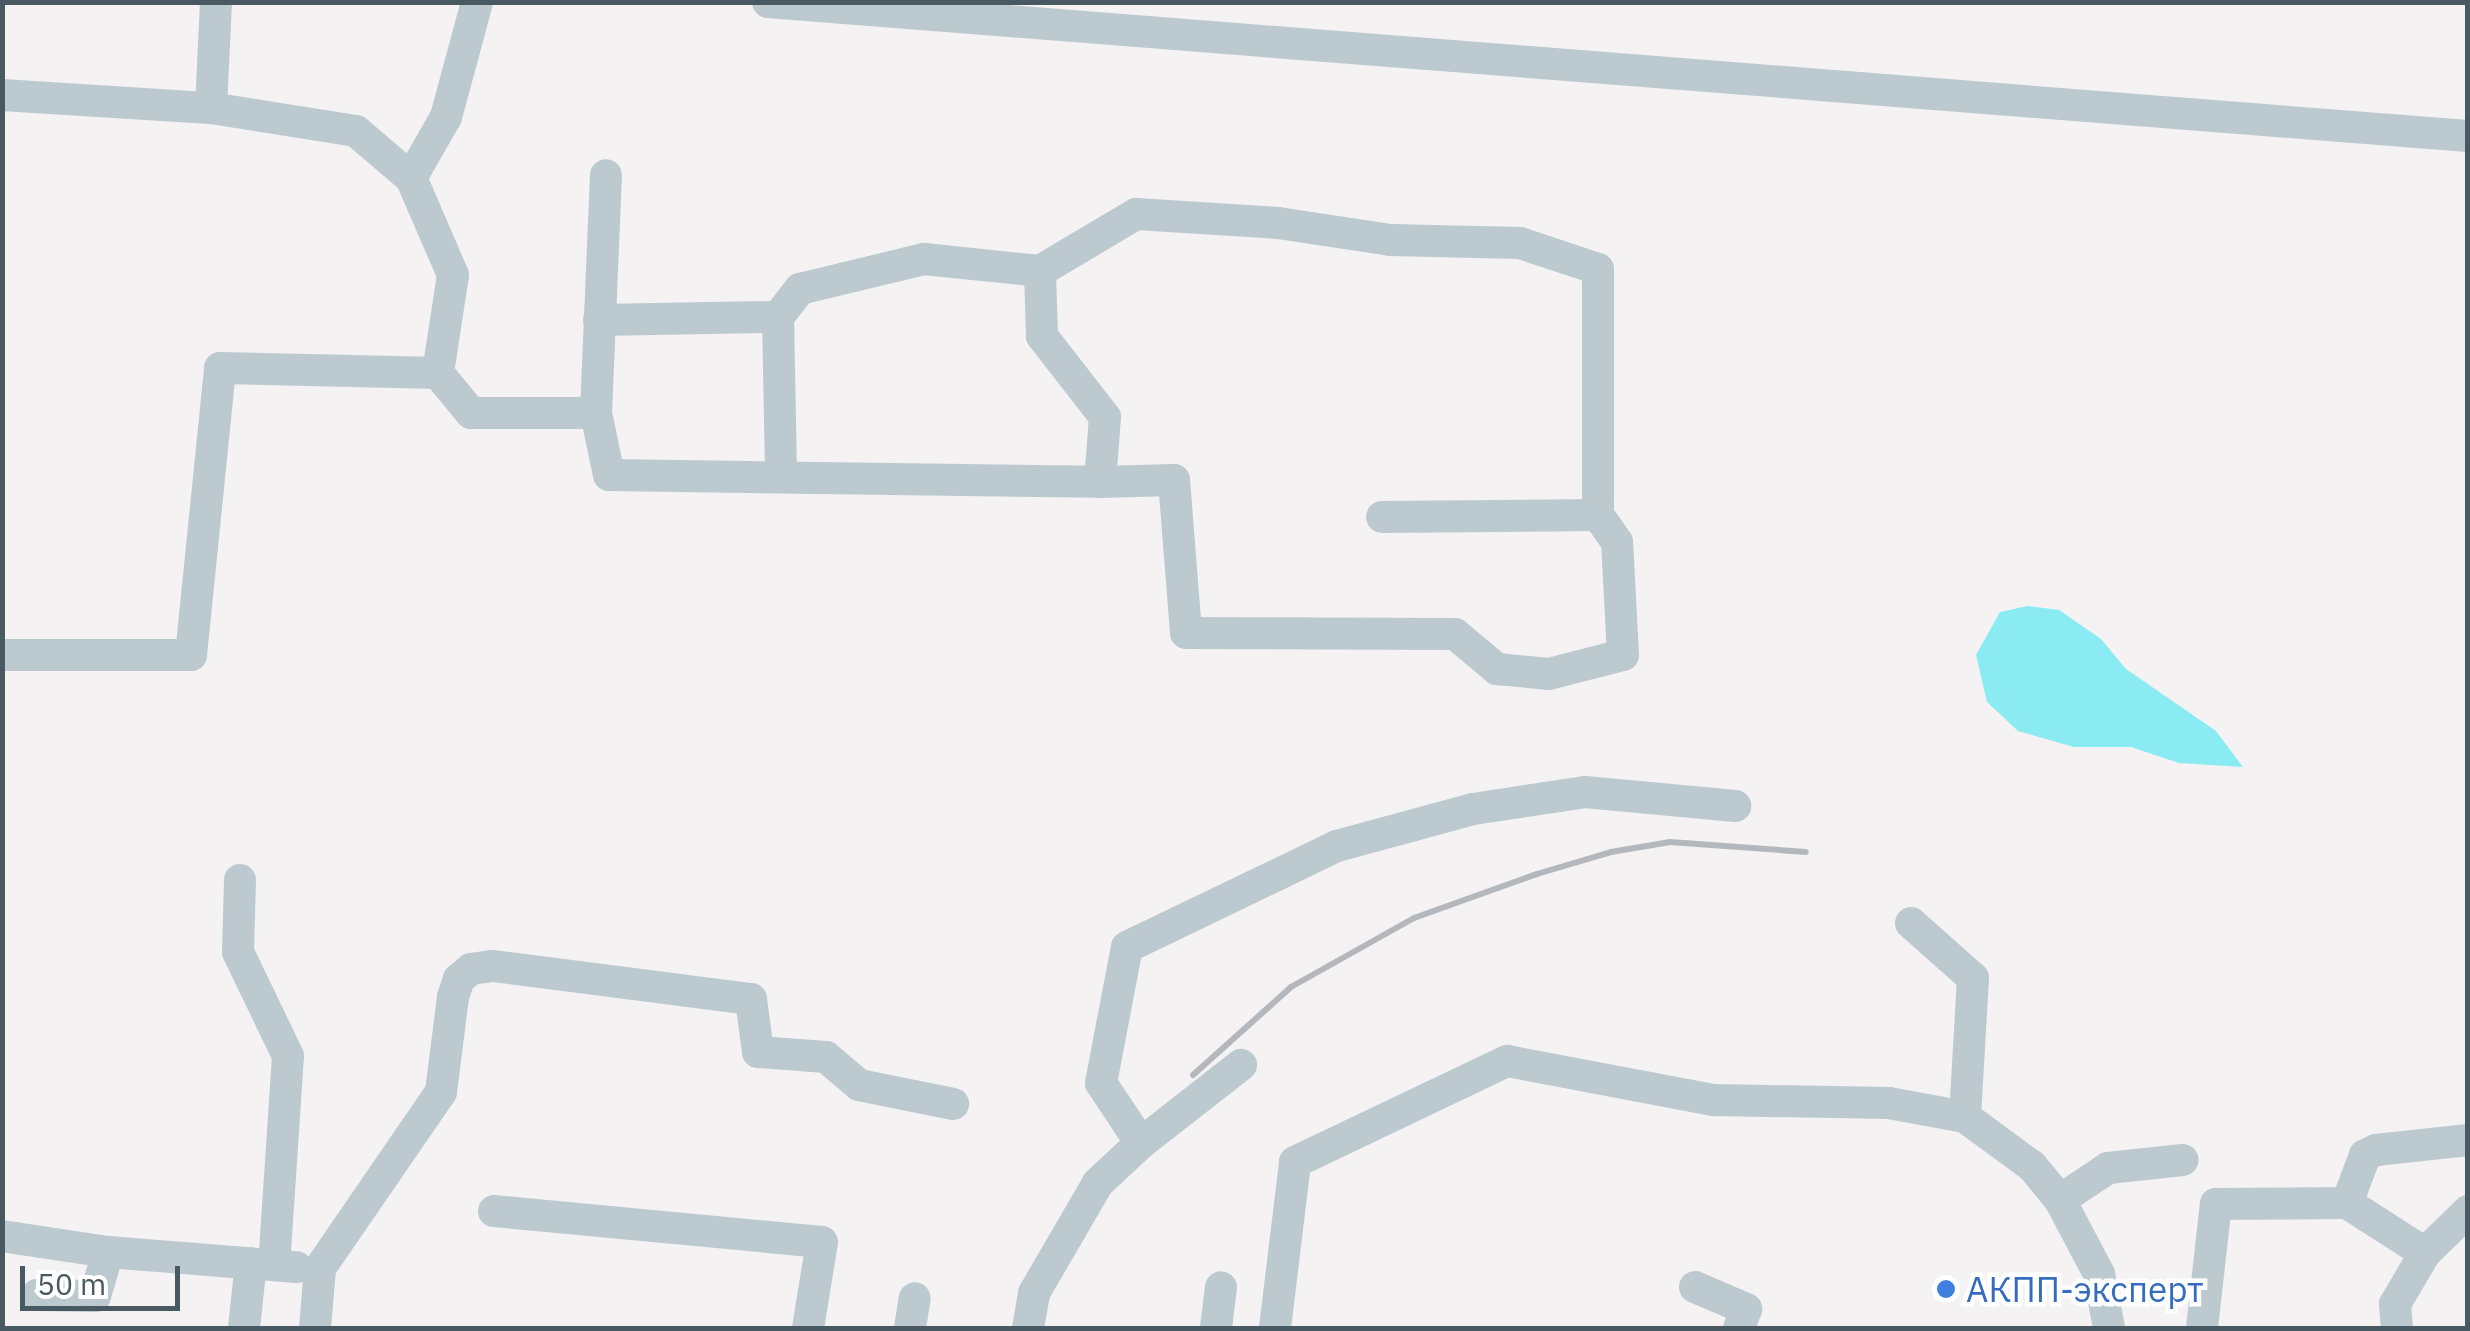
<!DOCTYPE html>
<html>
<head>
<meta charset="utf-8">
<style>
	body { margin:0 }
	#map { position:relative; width:2470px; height:1331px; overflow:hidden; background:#f4f2f2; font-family:"IBM Plex Sans",sans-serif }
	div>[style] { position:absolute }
	.water>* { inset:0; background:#8aebf3 }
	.minor>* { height:32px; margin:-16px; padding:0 16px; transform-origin:16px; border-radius:16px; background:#bcc9cf }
	.rail>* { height:6px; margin:-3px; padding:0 3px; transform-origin:3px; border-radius:3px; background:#b4b8bd }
	.dots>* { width:28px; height:28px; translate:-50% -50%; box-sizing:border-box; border:5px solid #fff; border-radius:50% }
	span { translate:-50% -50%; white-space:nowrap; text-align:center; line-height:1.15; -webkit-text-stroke:9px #fff; paint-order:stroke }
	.shop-label { font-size:35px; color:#366cbe }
	.left { translate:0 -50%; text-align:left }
	.frame { position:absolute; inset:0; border:5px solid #485961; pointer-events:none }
	.scale { position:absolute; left:20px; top:1266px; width:160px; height:45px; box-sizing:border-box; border:5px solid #485961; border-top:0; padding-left:12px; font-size:30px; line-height:35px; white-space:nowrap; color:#485961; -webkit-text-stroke:8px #fff; paint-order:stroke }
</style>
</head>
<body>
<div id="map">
	<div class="water">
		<i style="clip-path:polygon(2028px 606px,2059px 610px,2101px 639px,2126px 669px,2216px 731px,2243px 767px,2179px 763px,2131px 747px,2074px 747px,2018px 731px,1987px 702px,1976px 655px,2000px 612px)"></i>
	</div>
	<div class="minor">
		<i style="left:768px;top:2px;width:1705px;rotate:4.51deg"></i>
		<i style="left:2px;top:95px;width:209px;rotate:3.6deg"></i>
		<i style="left:211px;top:108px;width:106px;rotate:-87.3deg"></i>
		<i style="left:411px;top:178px;width:70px;rotate:-60.2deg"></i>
		<i style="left:446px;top:117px;width:119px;rotate:-74.9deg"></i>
		<i style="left:778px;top:317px;width:36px;rotate:-52deg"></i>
		<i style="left:800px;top:289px;width:128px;rotate:-13.6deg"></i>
		<i style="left:924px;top:259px;width:117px;rotate:5.9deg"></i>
		<i style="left:599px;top:320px;width:179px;rotate:-1deg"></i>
		<i style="left:778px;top:317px;width:160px;rotate:88.9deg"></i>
		<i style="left:438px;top:373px;width:52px;rotate:50.5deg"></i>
		<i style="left:471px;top:413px;width:125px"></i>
		<i style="left:596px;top:413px;width:238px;rotate:-87.6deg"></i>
		<i style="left:596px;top:413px;width:63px;rotate:78.2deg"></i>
		<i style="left:609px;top:475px;width:491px;rotate:0.8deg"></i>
		<i style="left:1100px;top:482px;width:65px;rotate:-85.6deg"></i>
		<i style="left:1105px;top:417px;width:103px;rotate:-127.9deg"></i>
		<i style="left:1042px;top:336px;width:65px;rotate:-91.8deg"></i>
		<i style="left:1040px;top:271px;width:112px;rotate:-30.7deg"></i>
		<i style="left:1136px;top:214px;width:142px;rotate:3.6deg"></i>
		<i style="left:1278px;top:223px;width:114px;rotate:8.6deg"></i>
		<i style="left:1391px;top:240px;width:129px;rotate:1.3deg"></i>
		<i style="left:1520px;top:243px;width:82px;rotate:18.4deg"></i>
		<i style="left:1598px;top:269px;width:246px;rotate:90deg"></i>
		<i style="left:1598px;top:515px;width:216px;rotate:179.5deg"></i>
		<i style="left:1100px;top:482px;width:74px;rotate:-1.5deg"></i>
		<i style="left:1174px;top:480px;width:153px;rotate:85.5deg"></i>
		<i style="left:1186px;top:633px;width:269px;rotate:0.2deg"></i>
		<i style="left:1455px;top:634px;width:55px;rotate:39.8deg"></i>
		<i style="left:1497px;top:669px;width:52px;rotate:5.5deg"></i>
		<i style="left:1549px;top:674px;width:76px;rotate:-14.4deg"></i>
		<i style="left:1623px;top:655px;width:113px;rotate:-93deg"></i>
		<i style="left:1617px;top:542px;width:33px;rotate:-125deg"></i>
		<i style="left:2px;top:655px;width:189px"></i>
		<i style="left:191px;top:655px;width:288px;rotate:-84.2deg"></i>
		<i style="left:220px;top:368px;width:218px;rotate:1.3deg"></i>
		<i style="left:438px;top:373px;width:99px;rotate:-81.3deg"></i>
		<i style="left:453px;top:275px;width:106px;rotate:-113.4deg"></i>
		<i style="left:411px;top:178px;width:72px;rotate:-139.5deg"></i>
		<i style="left:356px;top:131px;width:147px;rotate:-171deg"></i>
		<i style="left:240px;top:880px;width:72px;rotate:91.6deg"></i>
		<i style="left:238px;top:952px;width:115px;rotate:64.3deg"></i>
		<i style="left:288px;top:1056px;width:209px;rotate:93.8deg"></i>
		<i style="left:1911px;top:923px;width:83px;rotate:41.6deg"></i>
		<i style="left:1973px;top:978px;width:139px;rotate:93.3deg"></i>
		<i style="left:1141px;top:1143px;width:72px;rotate:-123.7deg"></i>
		<i style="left:1101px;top:1083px;width:138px;rotate:-79.2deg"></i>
		<i style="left:1127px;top:947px;width:233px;rotate:-25.7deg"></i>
		<i style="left:1337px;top:846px;width:141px;rotate:-15.2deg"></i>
		<i style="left:1473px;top:809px;width:113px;rotate:-8.6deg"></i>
		<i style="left:1585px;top:792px;width:151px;rotate:5.3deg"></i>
		<i style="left:2060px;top:1200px;width:58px;rotate:-33.7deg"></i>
		<i style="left:2108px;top:1168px;width:75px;rotate:-6.1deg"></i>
		<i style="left:2347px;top:1203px;width:93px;rotate:32.7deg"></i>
		<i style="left:494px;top:1211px;width:329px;rotate:5.4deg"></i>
		<i style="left:822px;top:1242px;width:87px;rotate:99.2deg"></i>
		<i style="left:2px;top:1236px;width:107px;rotate:8.6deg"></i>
		<i style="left:1695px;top:1287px;width:56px;rotate:23.3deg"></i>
		<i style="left:1746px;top:1309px;width:20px;rotate:110deg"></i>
		<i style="left:37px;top:1295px;width:58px;rotate:1deg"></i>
		<i style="left:95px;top:1296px;width:46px;rotate:-73.5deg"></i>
		<i style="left:108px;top:1252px;width:189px;rotate:4.6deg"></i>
		<i style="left:244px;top:1328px;width:65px;rotate:-83.9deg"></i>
		<i style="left:315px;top:1328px;width:60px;rotate:-85.2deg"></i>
		<i style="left:320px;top:1268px;width:214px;rotate:-55.5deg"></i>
		<i style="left:441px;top:1092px;width:96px;rotate:-82.8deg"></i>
		<i style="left:453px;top:997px;width:19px;rotate:-72deg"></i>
		<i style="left:459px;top:979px;width:16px;rotate:-40deg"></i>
		<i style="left:471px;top:969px;width:22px;rotate:-8deg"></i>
		<i style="left:493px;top:966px;width:260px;rotate:7.3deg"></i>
		<i style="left:751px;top:999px;width:53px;rotate:82.5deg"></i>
		<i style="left:758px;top:1052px;width:68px;rotate:4.2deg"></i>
		<i style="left:826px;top:1057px;width:43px;rotate:40.3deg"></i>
		<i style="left:859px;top:1085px;width:96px;rotate:11.4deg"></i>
		<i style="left:910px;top:1328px;width:30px;rotate:-81deg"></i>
		<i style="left:1028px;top:1328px;width:36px;rotate:-80deg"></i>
		<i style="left:1034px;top:1293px;width:127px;rotate:-59.8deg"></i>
		<i style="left:1098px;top:1183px;width:59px;rotate:-42.9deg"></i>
		<i style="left:1141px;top:1143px;width:127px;rotate:-38deg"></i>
		<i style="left:1216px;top:1328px;width:41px;rotate:-83deg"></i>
		<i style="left:1275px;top:1328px;width:167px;rotate:-83.1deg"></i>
		<i style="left:1295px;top:1162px;width:235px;rotate:-25.5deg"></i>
		<i style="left:1507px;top:1061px;width:211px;rotate:10.7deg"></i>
		<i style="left:1714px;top:1100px;width:175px;rotate:1deg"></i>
		<i style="left:1889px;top:1103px;width:77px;rotate:10.4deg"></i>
		<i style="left:1965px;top:1117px;width:83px;rotate:36.2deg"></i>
		<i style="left:2032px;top:1166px;width:44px;rotate:50.5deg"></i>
		<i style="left:2060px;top:1200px;width:84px;rotate:62.2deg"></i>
		<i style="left:2099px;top:1274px;width:55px;rotate:79.5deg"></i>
		<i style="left:2202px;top:1328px;width:125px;rotate:-83.6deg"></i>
		<i style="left:2216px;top:1204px;width:131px;rotate:-0.4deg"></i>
		<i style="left:2347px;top:1203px;width:51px;rotate:-69.4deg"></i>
		<i style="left:2365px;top:1155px;width:12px;rotate:-24deg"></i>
		<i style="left:2376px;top:1150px;width:93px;rotate:-6.2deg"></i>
		<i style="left:2397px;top:1328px;width:24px;rotate:-95deg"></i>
		<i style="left:2395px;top:1304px;width:59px;rotate:-59.5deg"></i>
		<i style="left:2425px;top:1253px;width:60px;rotate:-44.3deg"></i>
	</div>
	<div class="rail">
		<i style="left:1193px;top:1075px;width:132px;rotate:-41.9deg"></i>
		<i style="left:1291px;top:987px;width:141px;rotate:-29.3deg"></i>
		<i style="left:1414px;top:918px;width:131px;rotate:-19.7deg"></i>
		<i style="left:1537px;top:874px;width:77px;rotate:-16.6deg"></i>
		<i style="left:1611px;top:852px;width:60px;rotate:-9.6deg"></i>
		<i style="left:1670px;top:842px;width:136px;rotate:4.2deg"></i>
	</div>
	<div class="dots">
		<i style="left:1946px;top:1289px;background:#3f7fe0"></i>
	</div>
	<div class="shop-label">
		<span class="left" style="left:1966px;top:1289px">АКПП-эксперт</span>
	</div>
	<div class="frame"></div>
	<div class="scale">50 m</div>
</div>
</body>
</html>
